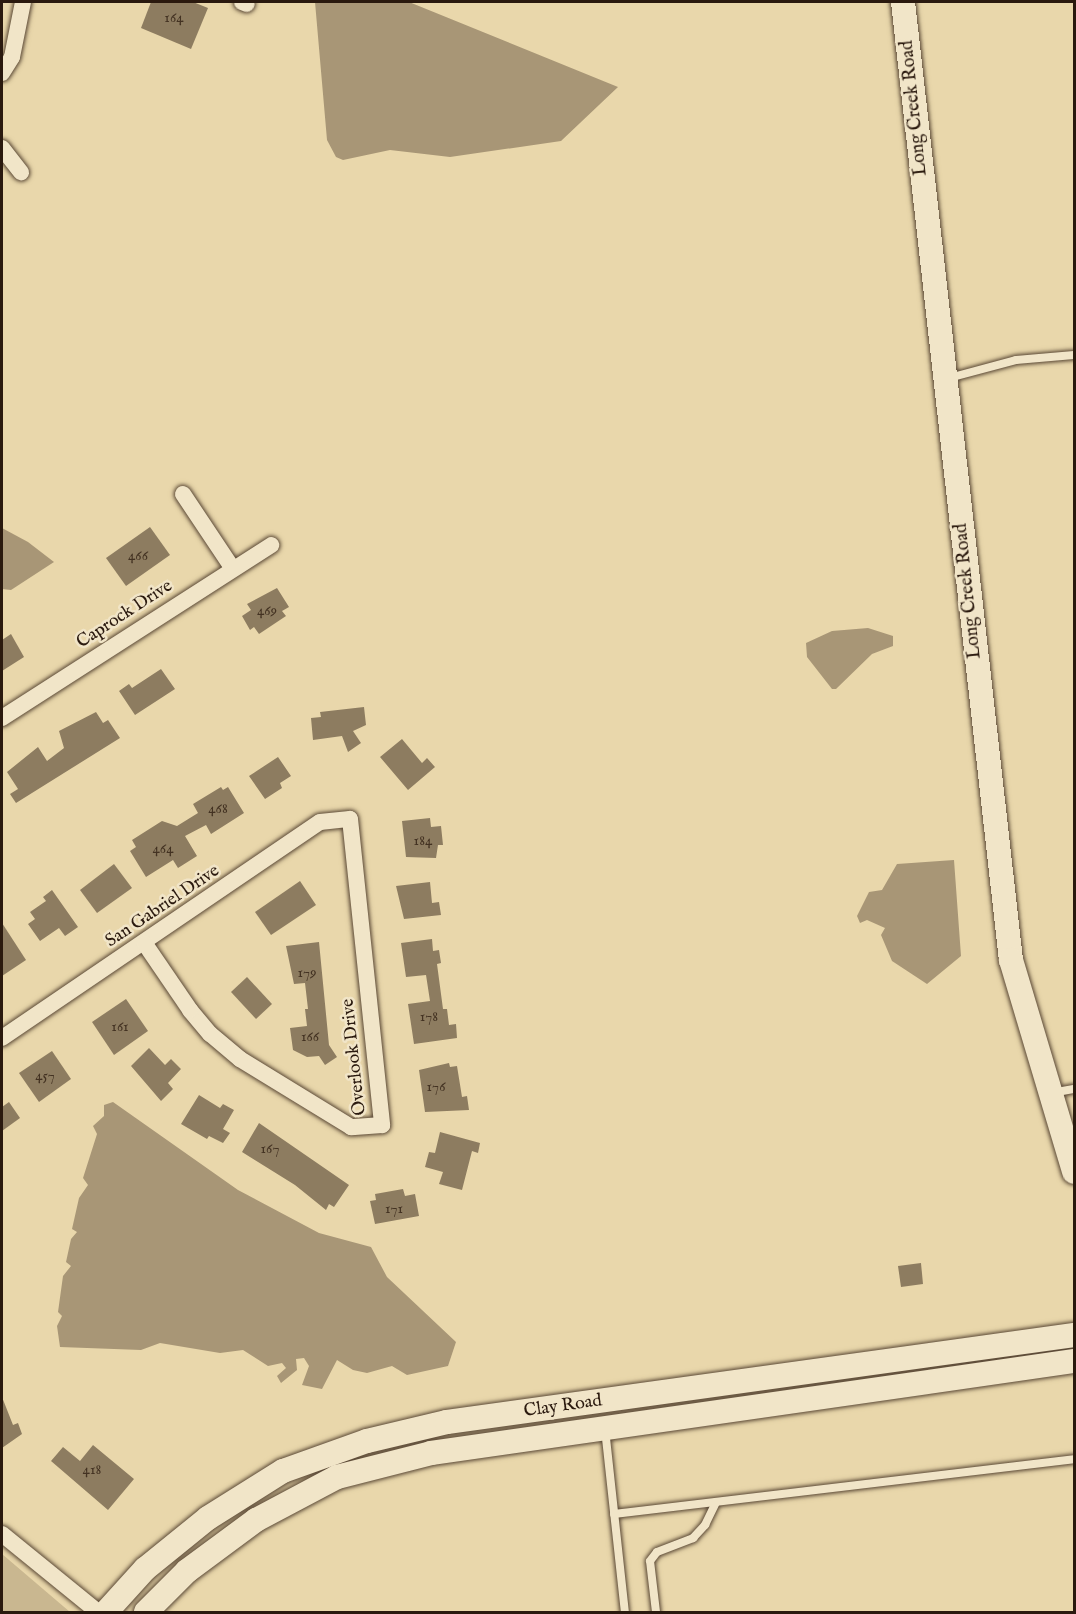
<!DOCTYPE html>
<html>
<head>
<meta charset="utf-8">
<style>
	body { margin:0 }
	#map { position:relative; width:1076px; height:1614px; overflow:hidden; background:#e9d7ab; font-family:"IM FELL English",serif }
	div>[style] { position:absolute }
	.green>* { inset:0; background:#c9b790 }
	.water>* { inset:0; background:#a89676 }
	.building>* { inset:0; background:#8d7c60 }
	.roads { filter:drop-shadow(0 0 2px #5a4835) drop-shadow(0 0 2px #5a4835) }
	.lane>* { height:8px; margin:-4px; padding:0 4px; transform-origin:4px; border-radius:4px; background:#f1e5c8 }
	.street>* { height:16px; margin:-8px; padding:0 8px; transform-origin:8px; border-radius:8px; background:#f1e5c8 }
	.secondary>* { height:24px; margin:-12px; padding:0 12px; transform-origin:12px; border-radius:12px; background:#f1e5c8 }
	span { translate:-50% -50%; white-space:nowrap; text-align:center; line-height:1.15; -webkit-text-stroke:5px #f1e5c8; paint-order:stroke }
	.number-label { font-size:15px; color:#433222 }
	.number-label span { -webkit-text-stroke-width:0 }
	.street-label { font-size:18px; color:#2a190e }
	.frame { position:absolute; inset:0; border:3px solid #2a190e; pointer-events:none }
</style>
</head>
<body>
<div id="map">
	<div class="green">
		<i style="clip-path:polygon(2px 1554px,70px 1612px,2px 1612px)"></i>
	</div>
	<div class="water">
		<i style="clip-path:polygon(315px 2px,409px 2px,618px 87px,561px 141px,450px 157px,390px 150px,343px 160px,336px 157px,327px 140px)"></i>
		<i style="clip-path:polygon(2px 528px,28px 542px,54px 562px,11px 590px,2px 589px)"></i>
		<i style="clip-path:polygon(868px 628px,893px 636px,893px 646px,872px 654px,836px 689px,832px 689px,807px 657px,806px 643px,832px 631px)"></i>
		<i style="clip-path:polygon(954px 860px,961px 956px,927px 984px,892px 961px,881px 935px,885px 928px,867px 920px,860px 923px,857px 916px,869px 892px,882px 890px,897px 864px)"></i>
		<i style="clip-path:polygon(113px 1102px,238px 1190px,319px 1233px,371px 1247px,387px 1277px,456px 1342px,448px 1366px,407px 1375px,392px 1366px,367px 1373px,353px 1370px,337px 1360px,322px 1389px,302px 1385px,309px 1366px,304px 1358px,296px 1359px,297px 1370px,281px 1383px,277px 1376px,286px 1368px,282px 1363px,268px 1366px,243px 1350px,220px 1353px,160px 1343px,141px 1350px,60px 1347px,57px 1326px,62px 1316px,58px 1312px,63px 1276px,71px 1266px,66px 1262px,71px 1239px,77px 1232px,72px 1229px,79px 1198px,88px 1185px,83px 1178px,97px 1134px,93px 1126px,104px 1116px,104px 1105px)"></i>
	</div>
	<div class="building">
		<i style="clip-path:polygon(151px 2px,193px 2px,208px 8px,191px 49px,141px 28px)"></i>
		<i style="clip-path:polygon(150px 527px,170px 555px,126px 586px,106px 558px)"></i>
		<i style="clip-path:polygon(277px 588px,289px 607px,282px 611px,286px 616px,259px 634px,254px 627px,250px 630px,242px 616px,251px 610px,247px 604px)"></i>
		<i style="clip-path:polygon(11px 634px,24px 657px,2px 671px,2px 640px)"></i>
		<i style="clip-path:polygon(161px 669px,175px 689px,135px 715px,119px 691px,129px 684px,132px 688px)"></i>
		<i style="clip-path:polygon(364px 707px,366px 725px,353px 731px,361px 743px,348px 752px,342px 736px,313px 740px,311px 718px,321px 717px,320px 712px)"></i>
		<i style="clip-path:polygon(96px 712px,103px 723px,108px 720px,120px 738px,16px 803px,10px 794px,18px 789px,7px 772px,38px 747px,47px 761px,64px 748px,59px 731px)"></i>
		<i style="clip-path:polygon(402px 739px,422px 763px,427px 758px,435px 767px,408px 790px,380px 757px)"></i>
		<i style="clip-path:polygon(278px 757px,291px 776px,280px 783px,282px 788px,265px 799px,249px 776px)"></i>
		<i style="clip-path:polygon(221px 787px,223px 790px,228px 787px,244px 813px,211px 834px,206px 825px,185px 836px,197px 856px,178px 868px,173px 860px,146px 877px,130px 851px,136px 847px,132px 840px,162px 821px,177px 826px,198px 813px,193px 804px)"></i>
		<i style="clip-path:polygon(430px 818px,431px 827px,441px 826px,443px 845px,438px 845px,436px 858px,406px 857px,402px 821px)"></i>
		<i style="clip-path:polygon(114px 864px,132px 888px,97px 913px,80px 890px)"></i>
		<i style="clip-path:polygon(300px 881px,316px 905px,271px 935px,255px 912px)"></i>
		<i style="clip-path:polygon(430px 882px,432px 903px,439px 902px,441px 915px,404px 919px,396px 886px)"></i>
		<i style="clip-path:polygon(52px 890px,78px 927px,65px 936px,59px 928px,40px 941px,28px 924px,35px 919px,30px 912px,46px 901px,43px 897px)"></i>
		<i style="clip-path:polygon(2px 923px,26px 960px,2px 976px)"></i>
		<i style="clip-path:polygon(432px 939px,433px 951px,439px 950px,441px 963px,437px 964px,443px 1009px,447px 1009px,449px 1025px,456px 1024px,457px 1038px,414px 1044px,408px 1004px,430px 1001px,426px 975px,406px 977px,401px 943px)"></i>
		<i style="clip-path:polygon(319px 942px,329px 1045px,337px 1057px,325px 1065px,319px 1056px,307px 1057px,293px 1050px,290px 1028px,307px 1026px,305px 1009px,308px 1009px,305px 983px,294px 984px,286px 946px)"></i>
		<i style="clip-path:polygon(247px 977px,272px 1004px,256px 1019px,231px 992px)"></i>
		<i style="clip-path:polygon(126px 999px,148px 1031px,114px 1055px,92px 1022px)"></i>
		<i style="clip-path:polygon(149px 1048px,165px 1065px,171px 1059px,181px 1069px,168px 1083px,173px 1089px,161px 1101px,131px 1066px)"></i>
		<i style="clip-path:polygon(52px 1051px,71px 1079px,39px 1102px,19px 1073px)"></i>
		<i style="clip-path:polygon(449px 1063px,450px 1067px,457px 1066px,462px 1097px,467px 1096px,469px 1110px,425px 1112px,419px 1070px)"></i>
		<i style="clip-path:polygon(199px 1095px,220px 1108px,223px 1104px,234px 1110px,223px 1129px,230px 1133px,223px 1143px,209px 1136px,207px 1139px,181px 1124px)"></i>
		<i style="clip-path:polygon(9px 1102px,20px 1118px,2px 1131px,2px 1107px)"></i>
		<i style="clip-path:polygon(259px 1123px,349px 1185px,334px 1207px,329px 1204px,326px 1210px,295px 1185px,242px 1152px)"></i>
		<i style="clip-path:polygon(440px 1132px,480px 1143px,478px 1153px,472px 1151px,462px 1190px,439px 1184px,443px 1172px,425px 1167px,429px 1152px,435px 1153px)"></i>
		<i style="clip-path:polygon(403px 1189px,405px 1196px,415px 1194px,419px 1216px,375px 1224px,370px 1201px,376px 1200px,375px 1194px)"></i>
		<i style="clip-path:polygon(921px 1263px,923px 1284px,901px 1287px,898px 1266px)"></i>
		<i style="clip-path:polygon(2px 1397px,13px 1425px,18px 1423px,22px 1434px,2px 1448px)"></i>
		<i style="clip-path:polygon(93px 1445px,134px 1479px,108px 1510px,51px 1461px,63px 1447px,80px 1461px)"></i>
	</div>
	<div class="roads">
		<div class="lane">
			<i style="left:949px;top:378px;width:69px;rotate:-15deg"></i>
			<i style="left:1016px;top:360px;width:58px;rotate:-4.9deg"></i>
			<i style="left:1051px;top:1093px;width:23px;rotate:-10deg"></i>
			<i style="left:605px;top:1429px;width:184px;rotate:83.8deg"></i>
			<i style="left:614px;top:1514px;width:463px;rotate:-6.8deg"></i>
			<i style="left:656px;top:1612px;width:51px;rotate:-96.7deg"></i>
			<i style="left:650px;top:1561px;width:11px;rotate:-52deg"></i>
			<i style="left:657px;top:1552px;width:39px;rotate:-21deg"></i>
			<i style="left:693px;top:1538px;width:18px;rotate:-47deg"></i>
			<i style="left:705px;top:1525px;width:25px;rotate:-64deg"></i>
		</div>
		<div class="street">
			<i style="left:242px;top:2px;width:5px;rotate:22deg"></i>
			<i style="left:2px;top:73px;width:19px;rotate:-58deg"></i>
			<i style="left:12px;top:57px;width:56px;rotate:-78.7deg"></i>
			<i style="left:2px;top:148px;width:31px;rotate:52deg"></i>
			<i style="left:183px;top:494px;width:90px;rotate:56.3deg"></i>
			<i style="left:2px;top:718px;width:320px;rotate:-32.7deg"></i>
			<i style="left:2px;top:1038px;width:384px;rotate:-34.2deg"></i>
			<i style="left:320px;top:822px;width:30px;rotate:-6deg"></i>
			<i style="left:350px;top:819px;width:308px;rotate:84deg"></i>
			<i style="left:382px;top:1125px;width:31px;rotate:176deg"></i>
			<i style="left:351px;top:1127px;width:130px;rotate:-148.5deg"></i>
			<i style="left:240px;top:1059px;width:39px;rotate:-140deg"></i>
			<i style="left:210px;top:1034px;width:31px;rotate:-130deg"></i>
			<i style="left:190px;top:1010px;width:80px;rotate:-124.3deg"></i>
			<i style="left:2px;top:1534px;width:124px;rotate:39.1deg"></i>
		</div>
		<div class="secondary">
			<i style="left:903px;top:2px;width:964px;rotate:83.57deg"></i>
			<i style="left:1011px;top:960px;width:221px;rotate:73.4deg"></i>
			<i style="left:106px;top:1612px;width:58px;rotate:-47.8deg"></i>
			<i style="left:145px;top:1569px;width:81px;rotate:-39deg"></i>
			<i style="left:208px;top:1518px;width:89px;rotate:-32.1deg"></i>
			<i style="left:283px;top:1471px;width:89px;rotate:-19.7deg"></i>
			<i style="left:367px;top:1441px;width:82px;rotate:-13.4deg"></i>
			<i style="left:447px;top:1422px;width:633px;rotate:-7.9deg"></i>
			<i style="left:146px;top:1612px;width:58px;rotate:-45deg"></i>
			<i style="left:187px;top:1571px;width:86px;rotate:-36.5deg"></i>
			<i style="left:256px;top:1520px;width:92px;rotate:-28deg"></i>
			<i style="left:337px;top:1477px;width:97px;rotate:-14.3deg"></i>
			<i style="left:431px;top:1453px;width:650px;rotate:-8.14deg"></i>
		</div>
	</div>
	<div class="number-label">
		<span style="left:174px;top:18px">164</span>
		<span style="left:138px;top:556px">466</span>
		<span style="left:267px;top:611px">469</span>
		<span style="left:218px;top:809px">468</span>
		<span style="left:423px;top:841px">184</span>
		<span style="left:163px;top:849px">464</span>
		<span style="left:307px;top:973px">179</span>
		<span style="left:429px;top:1017px">178</span>
		<span style="left:120px;top:1027px">161</span>
		<span style="left:310px;top:1037px">166</span>
		<span style="left:45px;top:1076px">457</span>
		<span style="left:436px;top:1087px">176</span>
		<span style="left:270px;top:1149px">167</span>
		<span style="left:394px;top:1209px">171</span>
		<span style="left:92px;top:1470px">418</span>
	</div>
	<div class="street-label">
		<span style="left:915px;top:108px;rotate:-96deg">Long Creek Road</span>
		<span style="left:969px;top:591px;rotate:-96deg">Long Creek Road</span>
		<span style="left:125px;top:615px;rotate:-33deg">Caprock Drive</span>
		<span style="left:163px;top:907px;rotate:-34deg">San Gabriel Drive</span>
		<span style="left:355px;top:1057px;rotate:-96deg">Overlook Drive</span>
		<span style="left:563px;top:1407px;rotate:-8deg">Clay Road</span>
	</div>
	<div class="frame"></div>
</div>
</body>
</html>
